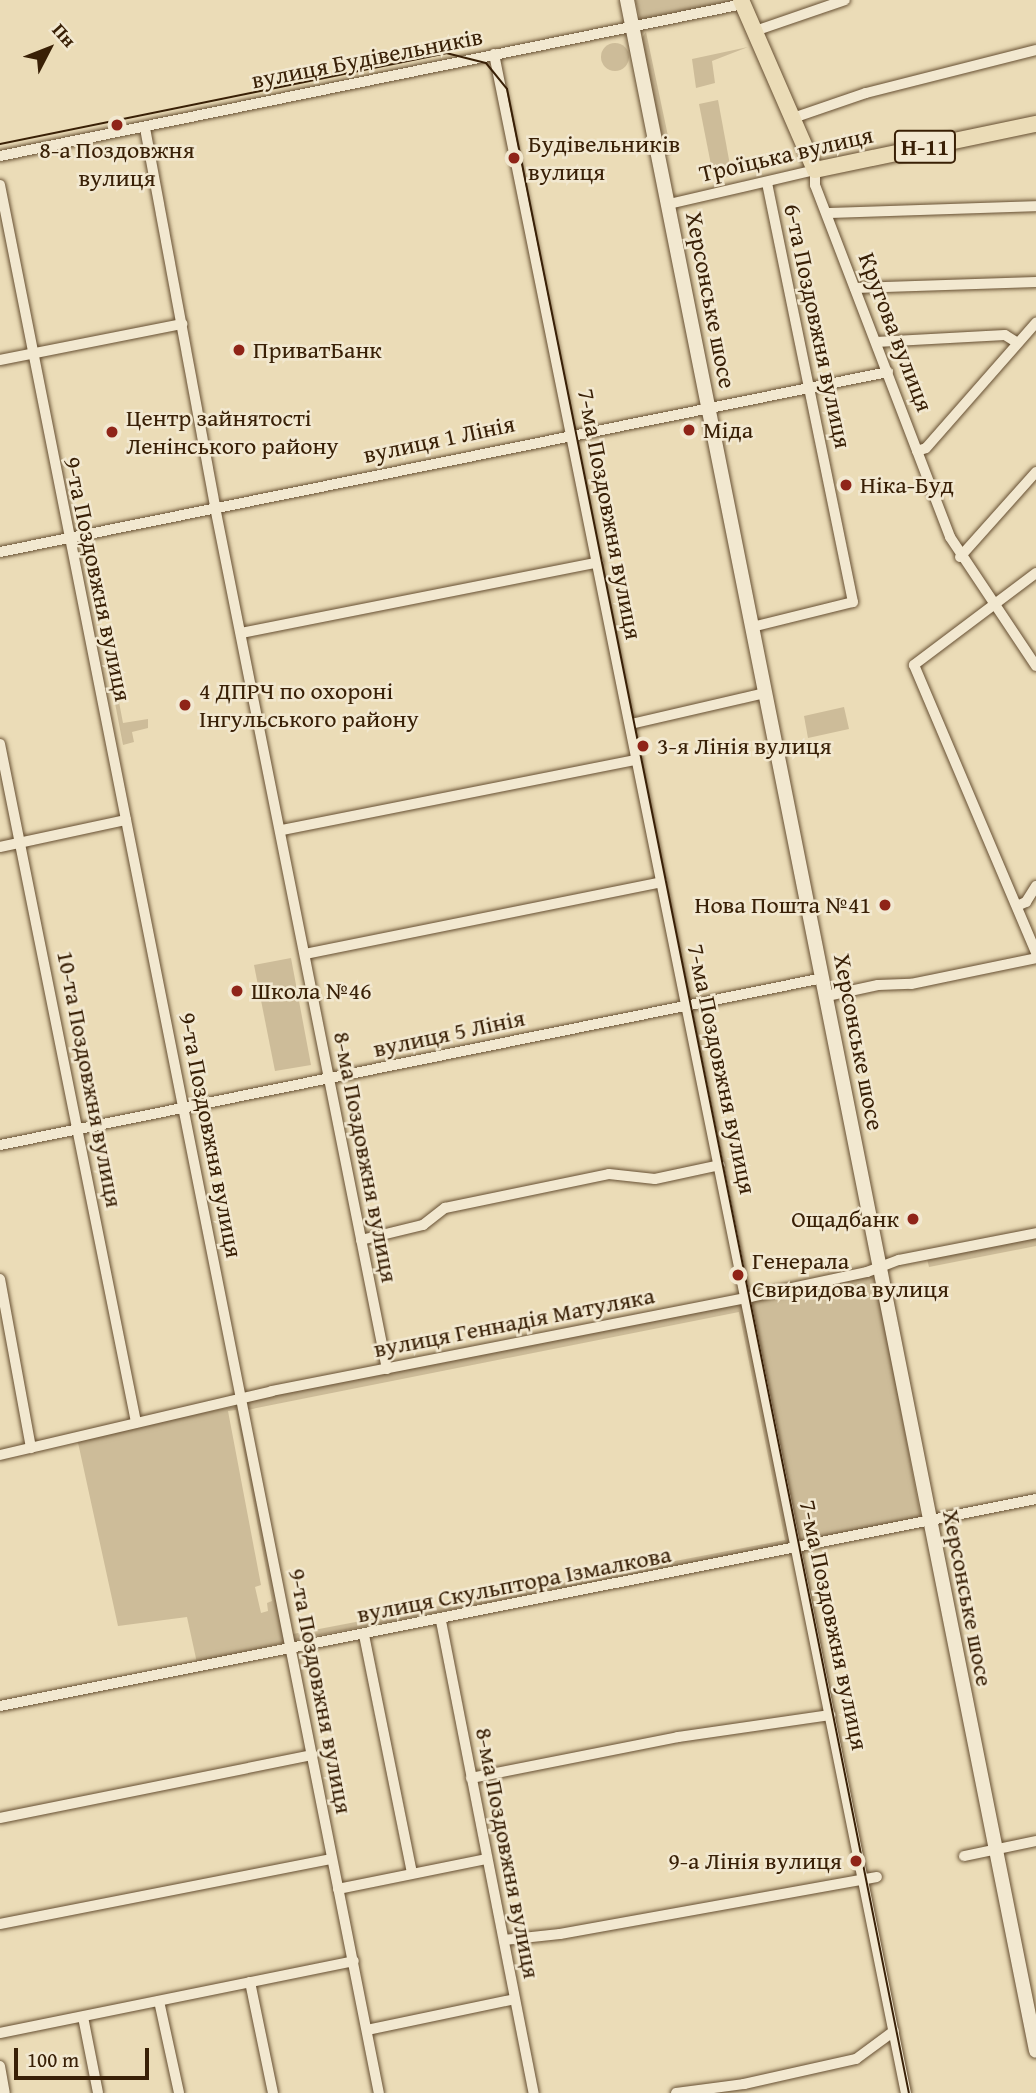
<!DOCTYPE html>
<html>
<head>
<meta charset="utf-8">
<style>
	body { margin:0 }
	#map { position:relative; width:1036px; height:2093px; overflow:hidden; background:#ebdcb7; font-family:"Gentium Book Plus",serif }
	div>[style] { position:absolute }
	.green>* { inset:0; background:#cdbc99 }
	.round { border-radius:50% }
	.roads { filter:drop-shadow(0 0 2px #664f32) drop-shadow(0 0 2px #664f32) }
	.minor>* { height:10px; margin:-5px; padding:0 5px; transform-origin:5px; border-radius:5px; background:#f2e8d0 }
	.secondary>* { height:14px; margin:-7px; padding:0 7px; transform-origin:7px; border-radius:7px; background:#f2e8d0 }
	.primary>* { height:16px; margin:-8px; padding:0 8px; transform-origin:8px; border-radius:8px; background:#ebdcb7 }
	.tram>* { height:2px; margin:-1px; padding:0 1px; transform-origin:1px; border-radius:1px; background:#392006 }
	.dots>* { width:19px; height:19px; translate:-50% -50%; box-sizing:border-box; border:4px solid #f2e8d0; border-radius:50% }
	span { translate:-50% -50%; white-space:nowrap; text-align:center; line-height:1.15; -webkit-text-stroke:5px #f2e8d0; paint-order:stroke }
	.shield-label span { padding:2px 5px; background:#f2e8d0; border:2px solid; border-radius:5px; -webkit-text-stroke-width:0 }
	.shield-label { font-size:23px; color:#392006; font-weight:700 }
	.street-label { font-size:24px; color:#392006 }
	.poi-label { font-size:24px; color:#392006 }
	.left { translate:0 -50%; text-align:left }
	.right { translate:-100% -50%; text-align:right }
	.north { position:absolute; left:14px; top:14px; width:70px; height:70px; -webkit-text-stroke:5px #f2e8d0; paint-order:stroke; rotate:48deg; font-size:19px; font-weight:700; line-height:28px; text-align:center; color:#392006 }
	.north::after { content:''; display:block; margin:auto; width:24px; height:32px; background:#392006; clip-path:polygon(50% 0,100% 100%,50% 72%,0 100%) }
	.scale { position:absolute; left:14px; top:2048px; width:135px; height:32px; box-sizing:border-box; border:4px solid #392006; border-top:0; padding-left:9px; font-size:21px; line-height:24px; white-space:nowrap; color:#392006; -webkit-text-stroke:5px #f2e8d0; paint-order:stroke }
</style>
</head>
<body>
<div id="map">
	<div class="green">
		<i style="clip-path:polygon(635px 0,731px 0,728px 5px,641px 22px)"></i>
		<i style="clip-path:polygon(646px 32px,672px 155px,666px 156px,641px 39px)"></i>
		<i class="round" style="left:601px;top:43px;width:28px;height:28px"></i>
		<i style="clip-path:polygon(748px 47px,712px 61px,715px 83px,696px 88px,692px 59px)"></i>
		<i style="clip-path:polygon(718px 100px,732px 176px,714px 180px,699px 104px)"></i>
		<i style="clip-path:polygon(119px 702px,123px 723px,148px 719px,148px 728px,132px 732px,134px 742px,123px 745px,115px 703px)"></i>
		<i style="clip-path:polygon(844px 707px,849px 729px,808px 738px,804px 716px)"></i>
		<i style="clip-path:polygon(291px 958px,311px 1065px,275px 1071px,254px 965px)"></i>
		<i style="clip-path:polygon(1036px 1237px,1036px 1246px,929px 1267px,927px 1259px)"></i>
		<i style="clip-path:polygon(870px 1275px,877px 1281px,921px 1519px,294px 1640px,293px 1634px,785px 1540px,739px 1312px,247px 1410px,249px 1400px)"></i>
		<i style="clip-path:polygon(evenodd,237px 1406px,287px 1642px,197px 1663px,187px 1617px,118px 1626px,77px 1438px,237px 1406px,236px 1410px,272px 1601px,267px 1603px,268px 1611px,261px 1613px,255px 1587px,261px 1585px,228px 1411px,236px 1410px)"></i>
	</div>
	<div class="roads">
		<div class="minor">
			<i style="left:755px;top:31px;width:95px;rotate:-19deg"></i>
			<i style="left:494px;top:54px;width:2080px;rotate:78.58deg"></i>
			<i style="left:793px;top:118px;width:77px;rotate:-18.9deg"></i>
			<i style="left:866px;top:93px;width:175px;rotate:-14.2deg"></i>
			<i style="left:145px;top:128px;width:385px;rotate:79.5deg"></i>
			<i style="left:215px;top:507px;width:879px;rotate:78.72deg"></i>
			<i style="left:0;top:156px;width:758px;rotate:-11.56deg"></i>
			<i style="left:0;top:185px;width:1945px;rotate:78.77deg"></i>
			<i style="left:669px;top:204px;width:150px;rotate:-13.1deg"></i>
			<i style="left:815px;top:170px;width:15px;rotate:90deg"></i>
			<i style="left:815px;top:185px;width:377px;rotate:69deg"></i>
			<i style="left:950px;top:537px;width:155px;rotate:56.3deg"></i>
			<i style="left:827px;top:213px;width:209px;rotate:-1.9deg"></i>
			<i style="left:855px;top:288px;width:181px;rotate:-1.9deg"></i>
			<i style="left:876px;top:342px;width:129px;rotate:-3.1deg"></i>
			<i style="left:1005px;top:335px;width:15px;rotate:32deg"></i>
			<i style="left:0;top:360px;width:186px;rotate:-11.2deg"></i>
			<i style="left:917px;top:451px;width:9px;rotate:-18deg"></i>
			<i style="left:926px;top:448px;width:167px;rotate:-48.7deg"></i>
			<i style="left:0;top:552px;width:906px;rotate:-11.46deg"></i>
			<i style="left:960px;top:557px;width:114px;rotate:-48.2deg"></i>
			<i style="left:1036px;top:573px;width:153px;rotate:143deg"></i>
			<i style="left:914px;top:665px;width:312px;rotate:67deg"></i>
			<i style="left:752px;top:627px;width:104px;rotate:-13.9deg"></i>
			<i style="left:853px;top:602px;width:428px;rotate:-101.6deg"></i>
			<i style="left:241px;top:633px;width:364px;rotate:-11.2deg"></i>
			<i style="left:631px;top:724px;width:138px;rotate:-13deg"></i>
			<i style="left:0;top:744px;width:692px;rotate:78.66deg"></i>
			<i style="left:282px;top:830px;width:362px;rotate:-11.2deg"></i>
			<i style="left:0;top:847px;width:129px;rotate:-12.1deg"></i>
			<i style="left:1017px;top:906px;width:10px;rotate:-24deg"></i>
			<i style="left:1026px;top:902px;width:19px;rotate:-58deg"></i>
			<i style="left:305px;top:954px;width:364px;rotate:-11.4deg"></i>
			<i style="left:827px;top:996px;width:52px;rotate:-12.2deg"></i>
			<i style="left:878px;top:985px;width:33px;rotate:-2deg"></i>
			<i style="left:911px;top:984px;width:128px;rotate:-11.7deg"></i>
			<i style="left:0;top:1145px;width:840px;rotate:-11.47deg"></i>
			<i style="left:361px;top:1240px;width:64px;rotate:-13.6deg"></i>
			<i style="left:423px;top:1225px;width:28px;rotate:-38deg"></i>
			<i style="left:445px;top:1208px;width:167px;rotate:-11.7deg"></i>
			<i style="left:609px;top:1174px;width:46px;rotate:6.2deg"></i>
			<i style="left:655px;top:1179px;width:66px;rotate:-12.2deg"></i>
			<i style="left:0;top:1279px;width:172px;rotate:79.6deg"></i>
			<i style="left:0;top:1455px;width:279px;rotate:-13.2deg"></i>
			<i style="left:272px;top:1391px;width:487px;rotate:-11.1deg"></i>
			<i style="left:750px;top:1297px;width:120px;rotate:-12.1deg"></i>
			<i style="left:867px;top:1272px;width:34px;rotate:-21deg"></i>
			<i style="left:899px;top:1260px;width:140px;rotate:-11.1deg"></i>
			<i style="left:441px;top:1621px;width:481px;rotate:78.9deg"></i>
			<i style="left:364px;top:1635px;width:242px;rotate:78.6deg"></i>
			<i style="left:0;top:1706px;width:1056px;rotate:-11.3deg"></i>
			<i style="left:471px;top:1778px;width:211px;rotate:-11.2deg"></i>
			<i style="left:678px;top:1737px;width:154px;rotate:-8.2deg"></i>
			<i style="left:0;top:1818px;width:319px;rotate:-11.4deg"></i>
			<i style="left:964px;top:1856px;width:74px;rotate:-11.8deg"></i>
			<i style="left:338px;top:1889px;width:152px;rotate:-11.4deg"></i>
			<i style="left:0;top:1924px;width:338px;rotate:-11.1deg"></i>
			<i style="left:504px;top:1940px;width:56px;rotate:-6.1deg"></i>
			<i style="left:560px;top:1934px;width:322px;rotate:-10.2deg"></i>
			<i style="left:250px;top:1982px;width:113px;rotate:78.3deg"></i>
			<i style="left:159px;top:2001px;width:94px;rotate:77.7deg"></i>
			<i style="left:83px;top:2017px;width:77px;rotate:78.8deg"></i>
			<i style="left:367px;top:2030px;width:151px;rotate:-11.8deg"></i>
			<i style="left:0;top:2033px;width:361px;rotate:-11.5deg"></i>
			<i style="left:0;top:2066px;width:27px;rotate:80deg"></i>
			<i style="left:676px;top:2093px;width:69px;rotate:-7.5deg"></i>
			<i style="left:744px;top:2084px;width:115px;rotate:-12.6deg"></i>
			<i style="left:856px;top:2059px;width:47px;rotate:-36.4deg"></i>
		</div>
		<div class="secondary">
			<i style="left:627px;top:0;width:2091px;rotate:78.72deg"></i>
		</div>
		<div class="primary">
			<i style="left:741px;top:0;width:185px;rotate:66.5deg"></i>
			<i style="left:815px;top:170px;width:226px;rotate:-11.8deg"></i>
		</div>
	</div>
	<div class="tram">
		<i style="left:0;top:144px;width:455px;rotate:-11.5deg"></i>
		<i style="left:446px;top:53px;width:41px;rotate:14deg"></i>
		<i style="left:486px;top:63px;width:33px;rotate:51deg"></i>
		<i style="left:507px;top:89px;width:2044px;rotate:78.66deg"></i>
	</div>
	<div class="dots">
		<i style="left:117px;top:125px;background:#8f2418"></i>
		<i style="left:514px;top:158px;background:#8f2418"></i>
		<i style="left:239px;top:350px;background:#8f2418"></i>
		<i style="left:689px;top:430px;background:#8f2418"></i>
		<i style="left:112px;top:432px;background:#8f2418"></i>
		<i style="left:846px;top:485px;background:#8f2418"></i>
		<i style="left:185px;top:705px;background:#8f2418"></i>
		<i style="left:643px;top:746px;background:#8f2418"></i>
		<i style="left:885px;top:905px;background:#8f2418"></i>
		<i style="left:237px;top:991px;background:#8f2418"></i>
		<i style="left:913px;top:1219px;background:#8f2418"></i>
		<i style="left:738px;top:1275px;background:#8f2418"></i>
		<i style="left:856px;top:1861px;background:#8f2418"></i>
	</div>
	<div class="shield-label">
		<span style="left:925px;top:147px">Н-11</span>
	</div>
	<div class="street-label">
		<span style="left:367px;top:58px;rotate:-11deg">вулиця Будівельників</span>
		<span style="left:786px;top:154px;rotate:-13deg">Троїцька вулиця</span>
		<span style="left:711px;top:300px;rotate:79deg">Херсонське шосе</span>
		<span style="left:818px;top:326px;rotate:78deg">6-та Поздовжня вулиця</span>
		<span style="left:896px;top:332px;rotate:69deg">Кругова вулиця</span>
		<span style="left:439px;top:439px;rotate:-12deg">вулиця 1 Лінія</span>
		<span style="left:610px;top:514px;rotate:79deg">7-ма Поздовжня вулиця</span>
		<span style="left:98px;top:579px;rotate:78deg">9-та Поздовжня вулиця</span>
		<span style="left:449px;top:1033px;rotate:-12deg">вулиця 5 Лінія</span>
		<span style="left:859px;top:1042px;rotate:79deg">Херсонське шосе</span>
		<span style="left:722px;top:1069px;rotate:78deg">7-ма Поздовжня вулиця</span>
		<span style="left:90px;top:1079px;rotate:79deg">10-та Поздовжня вулиця</span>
		<span style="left:211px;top:1135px;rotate:79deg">9-та Поздовжня вулиця</span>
		<span style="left:366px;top:1157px;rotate:79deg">8-ма Поздовжня вулиця</span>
		<span style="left:514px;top:1322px;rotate:-11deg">вулиця Геннадія Матуляка</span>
		<span style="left:514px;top:1584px;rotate:-11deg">вулиця Скульптора Ізмалкова</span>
		<span style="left:968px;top:1598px;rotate:79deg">Херсонське шосе</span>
		<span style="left:834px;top:1625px;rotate:78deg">7-ма Поздовжня вулиця</span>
		<span style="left:321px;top:1691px;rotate:79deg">9-та Поздовжня вулиця</span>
		<span style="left:508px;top:1853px;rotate:79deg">8-ма Поздовжня вулиця</span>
	</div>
	<div class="poi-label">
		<span class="left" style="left:528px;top:158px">Будівельників<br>вулиця</span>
		<span style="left:117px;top:164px">8-а Поздовжня<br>вулиця</span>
		<span class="left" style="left:253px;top:350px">ПриватБанк</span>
		<span class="left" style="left:126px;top:432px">Центр зайнятості<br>Ленінського району</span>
		<span class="left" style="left:703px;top:430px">Міда</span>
		<span class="left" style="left:860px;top:485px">Ніка-Буд</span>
		<span class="left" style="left:199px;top:705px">4 ДПРЧ по охороні<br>Інгульського району</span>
		<span class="left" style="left:657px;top:746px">3-я Лінія вулиця</span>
		<span class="right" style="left:871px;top:905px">Нова Пошта №41</span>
		<span class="left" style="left:251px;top:991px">Школа №46</span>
		<span class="right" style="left:899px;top:1219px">Ощадбанк</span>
		<span class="left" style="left:752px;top:1275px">Генерала<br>Свиридова вулиця</span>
		<span class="right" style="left:842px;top:1861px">9-а Лінія вулиця</span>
	</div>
	<div class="north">Пн</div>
	<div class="scale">100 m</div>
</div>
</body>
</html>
